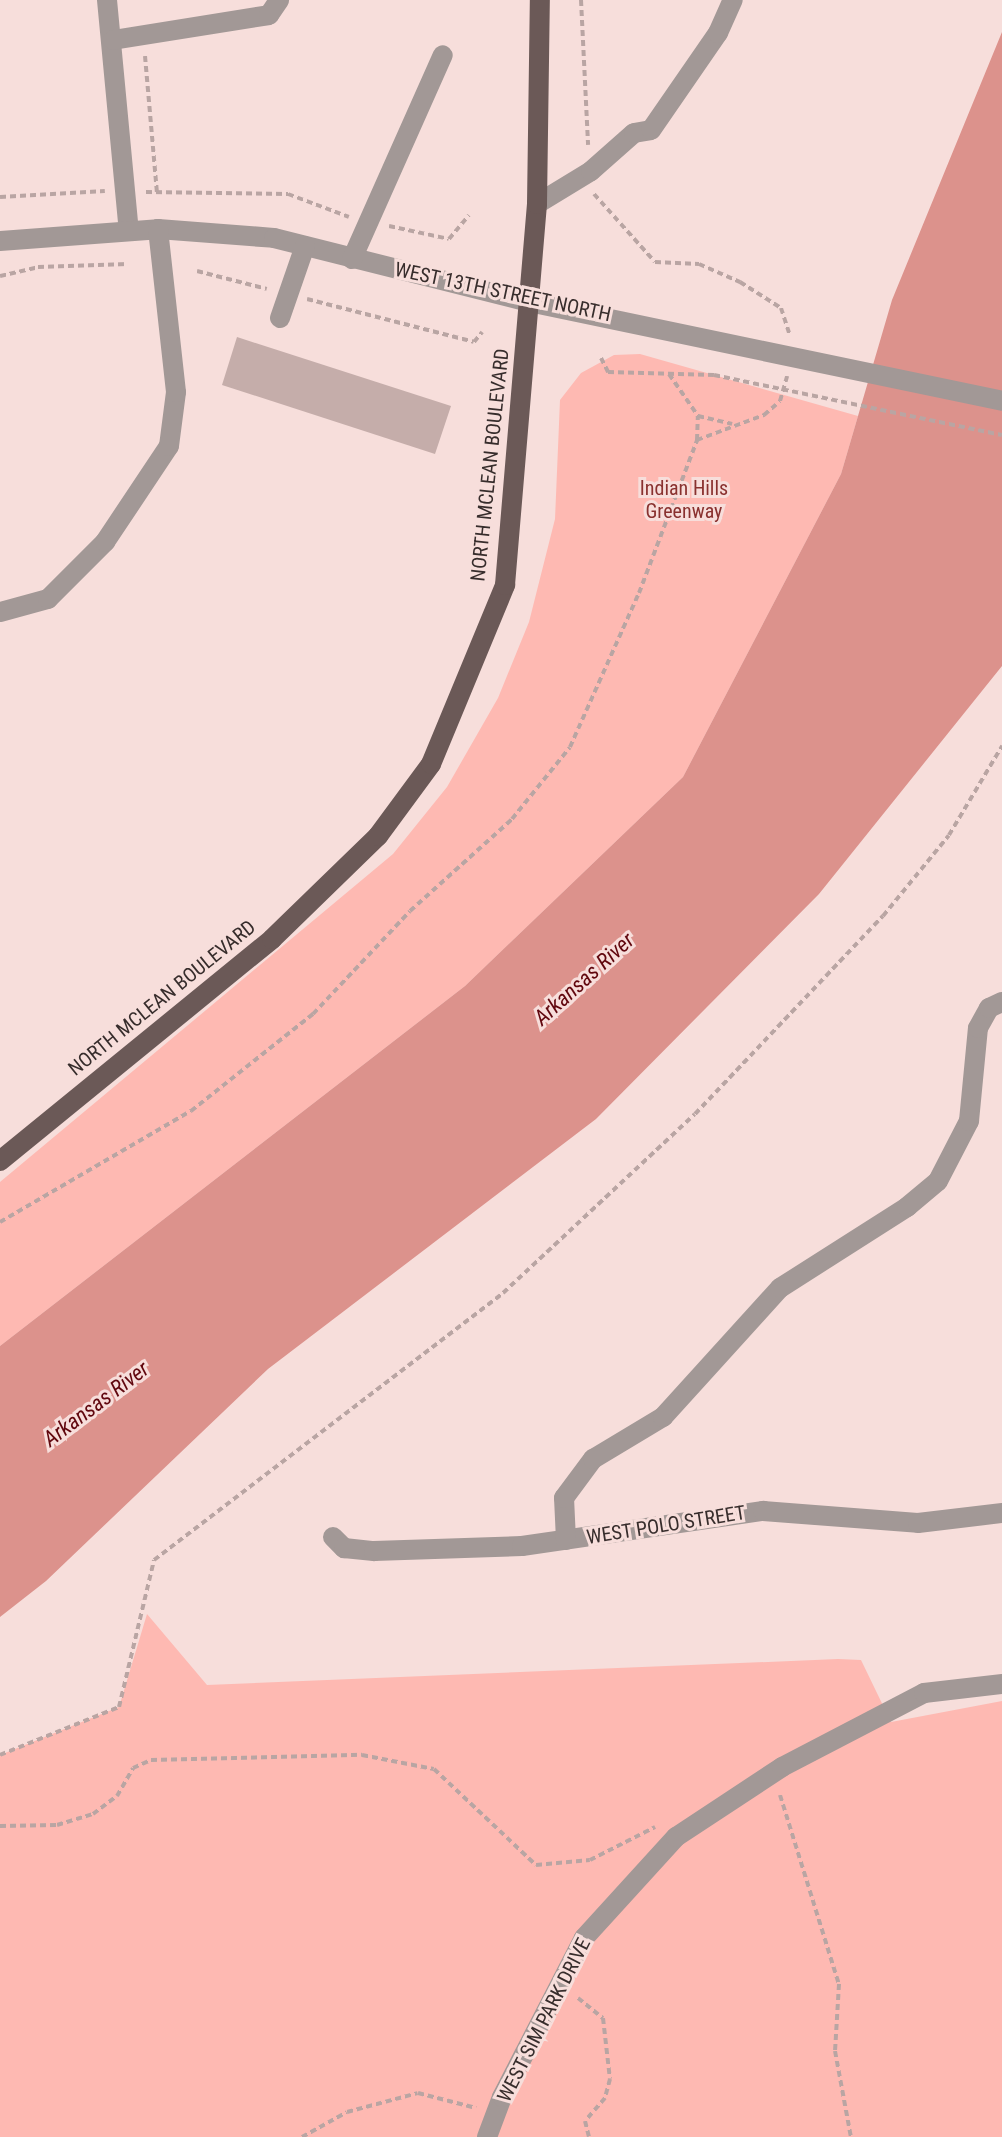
<!DOCTYPE html>
<html>
<head>
<meta charset="utf-8">
<style>
	body { margin:0 }
	#map { position:relative; width:1002px; height:2137px; overflow:hidden; background:#f7dedb; font-family:"Roboto Condensed",sans-serif }
	div>[style] { position:absolute }
	.green>* { inset:0; background:#feb9b2 }
	.water>* { inset:0; background:#dc928c }
	.building>* { inset:0; background:#c5adaa }
	.path>* { height:4px; margin-top:-2px; transform-origin:0; background:repeating-linear-gradient(90deg,#b9a5a3 0 6px,transparent 0 10px) }
	.minor>* { height:20px; margin:-10px; padding:0 10px; transform-origin:10px; border-radius:10px; background:#a29896 }
	.major>* { height:20px; margin:-10px; padding:0 10px; transform-origin:10px; border-radius:10px; background:#6b5957 }
	span { translate:-50% -50%; white-space:nowrap; text-align:center; line-height:1.15; -webkit-text-stroke:6px #f7dedb; paint-order:stroke }
	.street-label { font-size:20px; color:#372d2c }
	.park-label { font-size:20px; color:#89312f }
	.water-label { font-size:22px; color:#61070e; font-style:italic }
</style>
</head>
<body>
<div id="map">
	<div class="green">
		<i style="clip-path:polygon(640px 354px,858px 416px,841px 474px,683px 777px,465px 986px,0 1346px,0 1182px,393px 854px,447px 787px,498px 698px,529px 622px,555px 519px,560px 400px,581px 373px,614px 355px)"></i>
		<i style="clip-path:polygon(147px 1614px,207px 1685px,838px 1659px,861px 1660px,891px 1722px,1002px 1701px,1002px 2137px,0 2137px,0 1755px,119px 1707px)"></i>
	</div>
	<div class="water">
		<i style="clip-path:polygon(1002px 32px,1002px 666px,819px 894px,596px 1119px,268px 1369px,46px 1581px,0 1617px,0 1346px,465px 986px,683px 777px,841px 474px,892px 300px)"></i>
	</div>
	<div class="building">
		<i style="clip-path:polygon(237px 337px,451px 406px,435px 454px,222px 385px)"></i>
	</div>
	<div class="path">
		<i style="left:581px;top:0;width:145px;rotate:87.2deg"></i>
		<i style="left:145px;top:56px;width:138px;rotate:85deg"></i>
		<i style="left:146px;top:192px;width:142px;rotate:0.8deg"></i>
		<i style="left:288px;top:194px;width:65px;rotate:20.7deg"></i>
		<i style="left:594px;top:194px;width:91px;rotate:48.1deg"></i>
		<i style="left:655px;top:262px;width:44px;rotate:2.6deg"></i>
		<i style="left:699px;top:264px;width:45px;rotate:23.7deg"></i>
		<i style="left:740px;top:282px;width:49px;rotate:32.4deg"></i>
		<i style="left:781px;top:308px;width:29px;rotate:72deg"></i>
		<i style="left:0;top:197px;width:105px;rotate:-3.3deg"></i>
		<i style="left:389px;top:226px;width:61px;rotate:12.2deg"></i>
		<i style="left:449px;top:239px;width:31px;rotate:-50deg"></i>
		<i style="left:197px;top:271px;width:72px;rotate:14.4deg"></i>
		<i style="left:0;top:276px;width:39px;rotate:-13deg"></i>
		<i style="left:38px;top:267px;width:90px;rotate:-1.9deg"></i>
		<i style="left:307px;top:299px;width:172px;rotate:14.4deg"></i>
		<i style="left:474px;top:342px;width:13px;rotate:-51deg"></i>
		<i style="left:601px;top:358px;width:16px;rotate:63deg"></i>
		<i style="left:608px;top:372px;width:106px;rotate:1.6deg"></i>
		<i style="left:714px;top:375px;width:294px;rotate:11.8deg"></i>
		<i style="left:669px;top:374px;width:51px;rotate:55.4deg"></i>
		<i style="left:698px;top:416px;width:35px;rotate:13deg"></i>
		<i style="left:697px;top:440px;width:24px;rotate:-88deg"></i>
		<i style="left:0;top:1222px;width:221px;rotate:-30.2deg"></i>
		<i style="left:191px;top:1111px;width:156px;rotate:-38.5deg"></i>
		<i style="left:313px;top:1014px;width:141px;rotate:-46.7deg"></i>
		<i style="left:410px;top:911px;width:137px;rotate:-42deg"></i>
		<i style="left:512px;top:819px;width:92px;rotate:-51.1deg"></i>
		<i style="left:570px;top:747px;width:169px;rotate:-65.9deg"></i>
		<i style="left:639px;top:593px;width:164px;rotate:-69.2deg"></i>
		<i style="left:697px;top:440px;width:72px;rotate:-20.5deg"></i>
		<i style="left:764px;top:415px;width:21px;rotate:-41deg"></i>
		<i style="left:780px;top:401px;width:26px;rotate:-74deg"></i>
		<i style="left:0;top:1755px;width:128px;rotate:-22deg"></i>
		<i style="left:119px;top:1707px;width:151px;rotate:-76.6deg"></i>
		<i style="left:154px;top:1560px;width:439px;rotate:-37.4deg"></i>
		<i style="left:503px;top:1293px;width:262px;rotate:-43deg"></i>
		<i style="left:695px;top:1114px;width:273px;rotate:-46.5deg"></i>
		<i style="left:883px;top:916px;width:104px;rotate:-50.8deg"></i>
		<i style="left:949px;top:835px;width:104px;rotate:-59.2deg"></i>
		<i style="left:780px;top:1795px;width:198px;rotate:72.7deg"></i>
		<i style="left:839px;top:1984px;width:67px;rotate:93.4deg"></i>
		<i style="left:835px;top:2051px;width:87px;rotate:79.5deg"></i>
		<i style="left:0;top:1826px;width:57px;rotate:-1deg"></i>
		<i style="left:57px;top:1825px;width:38px;rotate:-17deg"></i>
		<i style="left:93px;top:1814px;width:30px;rotate:-37deg"></i>
		<i style="left:117px;top:1796px;width:32px;rotate:-60deg"></i>
		<i style="left:133px;top:1768px;width:20px;rotate:-24deg"></i>
		<i style="left:151px;top:1760px;width:211px;rotate:-1.4deg"></i>
		<i style="left:362px;top:1755px;width:73px;rotate:11deg"></i>
		<i style="left:434px;top:1769px;width:140px;rotate:43.3deg"></i>
		<i style="left:536px;top:1865px;width:54px;rotate:-5.3deg"></i>
		<i style="left:590px;top:1860px;width:73px;rotate:-26.9deg"></i>
		<i style="left:578px;top:1998px;width:32px;rotate:39deg"></i>
		<i style="left:603px;top:2018px;width:61px;rotate:83.5deg"></i>
		<i style="left:610px;top:2079px;width:20px;rotate:105deg"></i>
		<i style="left:605px;top:2098px;width:30px;rotate:131deg"></i>
		<i style="left:585px;top:2121px;width:16px;rotate:76deg"></i>
		<i style="left:302px;top:2137px;width:51px;rotate:-29.1deg"></i>
		<i style="left:347px;top:2112px;width:73px;rotate:-15deg"></i>
		<i style="left:418px;top:2093px;width:60px;rotate:14.5deg"></i>
	</div>
	<div class="minor">
		<i style="left:107px;top:0;width:232px;rotate:84.6deg"></i>
		<i style="left:113px;top:40px;width:158px;rotate:-9.1deg"></i>
		<i style="left:269px;top:15px;width:18px;rotate:-56deg"></i>
		<i style="left:537px;top:204px;width:63px;rotate:-31.4deg"></i>
		<i style="left:591px;top:171px;width:57px;rotate:-41.5deg"></i>
		<i style="left:634px;top:133px;width:17px;rotate:-10deg"></i>
		<i style="left:651px;top:130px;width:118px;rotate:-55.4deg"></i>
		<i style="left:718px;top:33px;width:36px;rotate:-66deg"></i>
		<i style="left:0;top:241px;width:158px;rotate:-4.3deg"></i>
		<i style="left:158px;top:229px;width:116px;rotate:4.4deg"></i>
		<i style="left:274px;top:238px;width:263px;rotate:14.1deg"></i>
		<i style="left:529px;top:302px;width:483px;rotate:11.8deg"></i>
		<i style="left:352px;top:259px;width:223px;rotate:-66deg"></i>
		<i style="left:280px;top:318px;width:76px;rotate:-70.9deg"></i>
		<i style="left:0;top:612px;width:50px;rotate:-15.2deg"></i>
		<i style="left:48px;top:599px;width:81px;rotate:-45deg"></i>
		<i style="left:105px;top:542px;width:115px;rotate:-56.3deg"></i>
		<i style="left:169px;top:446px;width:54px;rotate:-82.6deg"></i>
		<i style="left:176px;top:392px;width:164px;rotate:-96.3deg"></i>
		<i style="left:333px;top:1537px;width:16px;rotate:45deg"></i>
		<i style="left:344px;top:1548px;width:30px;rotate:6deg"></i>
		<i style="left:374px;top:1551px;width:148px;rotate:-1.9deg"></i>
		<i style="left:522px;top:1546px;width:244px;rotate:-8.3deg"></i>
		<i style="left:763px;top:1511px;width:155px;rotate:4.4deg"></i>
		<i style="left:918px;top:1523px;width:85px;rotate:-6.8deg"></i>
		<i style="left:566px;top:1540px;width:42px;rotate:-92.7deg"></i>
		<i style="left:564px;top:1498px;width:49px;rotate:-53.4deg"></i>
		<i style="left:593px;top:1459px;width:82px;rotate:-31deg"></i>
		<i style="left:663px;top:1417px;width:174px;rotate:-47.8deg"></i>
		<i style="left:780px;top:1288px;width:151px;rotate:-32.5deg"></i>
		<i style="left:907px;top:1207px;width:40px;rotate:-40deg"></i>
		<i style="left:938px;top:1181px;width:68px;rotate:-62.7deg"></i>
		<i style="left:969px;top:1121px;width:93px;rotate:-84.5deg"></i>
		<i style="left:978px;top:1028px;width:23px;rotate:-61deg"></i>
		<i style="left:989px;top:1008px;width:14px;rotate:-25deg"></i>
		<i style="left:487px;top:2137px;width:43px;rotate:-69.4deg"></i>
		<i style="left:502px;top:2097px;width:179px;rotate:-62.7deg"></i>
		<i style="left:584px;top:1938px;width:137px;rotate:-47.7deg"></i>
		<i style="left:676px;top:1837px;width:127px;rotate:-33.4deg"></i>
		<i style="left:782px;top:1767px;width:160px;rotate:-27.5deg"></i>
		<i style="left:924px;top:1693px;width:79px;rotate:-6.6deg"></i>
	</div>
	<div class="major">
		<i style="left:0;top:1161px;width:351px;rotate:-39.2deg"></i>
		<i style="left:272px;top:939px;width:148px;rotate:-44.2deg"></i>
		<i style="left:378px;top:836px;width:89px;rotate:-53.6deg"></i>
		<i style="left:431px;top:764px;width:194px;rotate:-67.5deg"></i>
		<i style="left:505px;top:585px;width:382px;rotate:-85.2deg"></i>
		<i style="left:537px;top:204px;width:204px;rotate:-89.2deg"></i>
	</div>
	<div class="street-label">
		<span style="left:503px;top:292px;rotate:12deg">WEST 13TH STREET NORTH</span>
		<span style="left:490px;top:465px;rotate:-84deg">NORTH MCLEAN BOULEVARD</span>
		<span style="left:162px;top:998px;rotate:-39deg">NORTH MCLEAN BOULEVARD</span>
		<span style="left:666px;top:1525px;rotate:-9deg">WEST POLO STREET</span>
		<span style="left:544px;top:2020px;rotate:-63deg">WEST SIM PARK DRIVE</span>
	</div>
	<div class="park-label">
		<span style="left:684px;top:500px">Indian Hills<br>Greenway</span>
	</div>
	<div class="water-label">
		<span style="left:584px;top:979px;rotate:-42deg">Arkansas River</span>
		<span style="left:96px;top:1404px;rotate:-37deg">Arkansas River</span>
	</div>
</div>
</body>
</html>
